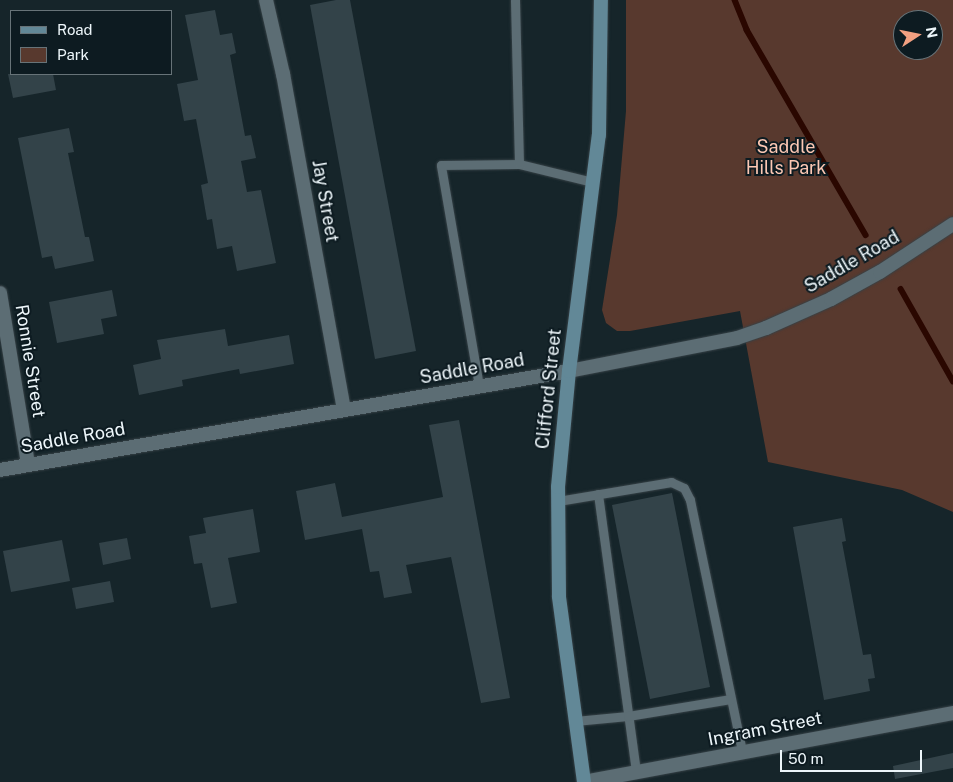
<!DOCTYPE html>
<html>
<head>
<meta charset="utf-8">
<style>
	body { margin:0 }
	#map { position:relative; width:953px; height:782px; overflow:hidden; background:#16252a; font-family:"Public Sans",sans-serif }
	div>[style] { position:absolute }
	.green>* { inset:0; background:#58392e }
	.stream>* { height:5.5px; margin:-2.75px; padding:0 2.75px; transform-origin:2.75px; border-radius:2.75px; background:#2a0700 }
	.building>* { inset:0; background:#334349 }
	.roads { filter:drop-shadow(0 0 1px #364146) drop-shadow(0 0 1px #364146) }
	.service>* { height:9px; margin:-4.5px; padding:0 4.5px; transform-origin:4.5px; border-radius:4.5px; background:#5c6d74 }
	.minor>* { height:14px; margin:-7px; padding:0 7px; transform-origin:7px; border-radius:7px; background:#5c6d74 }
	.tertiary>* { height:14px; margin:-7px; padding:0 7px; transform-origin:7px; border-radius:7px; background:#5c6d74 }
	.secondary>* { height:14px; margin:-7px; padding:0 7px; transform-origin:7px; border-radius:7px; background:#628897 }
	span { translate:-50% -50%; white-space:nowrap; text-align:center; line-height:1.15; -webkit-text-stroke:4px #0d1b21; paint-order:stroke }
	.park-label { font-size:18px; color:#fcc8b4 }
	.street-label { font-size:18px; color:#edf6fa }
	.legend { position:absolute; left:10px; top:10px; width:162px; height:65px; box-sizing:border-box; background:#0d1b21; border:1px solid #677378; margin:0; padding:6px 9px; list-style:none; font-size:15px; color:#edf6fa }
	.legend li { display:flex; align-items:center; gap:10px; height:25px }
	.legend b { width:25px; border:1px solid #677378 }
	.north { position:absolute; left:893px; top:10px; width:50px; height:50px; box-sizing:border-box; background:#0d1b21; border:1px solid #677378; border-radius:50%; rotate:79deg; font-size:14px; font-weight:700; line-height:20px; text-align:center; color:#edf6fa }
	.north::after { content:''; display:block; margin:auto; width:18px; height:22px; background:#f2a081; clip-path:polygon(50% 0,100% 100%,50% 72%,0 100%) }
	.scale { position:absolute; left:780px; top:750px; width:142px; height:22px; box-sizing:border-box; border:2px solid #edf6fa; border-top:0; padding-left:6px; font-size:15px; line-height:18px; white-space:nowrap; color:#edf6fa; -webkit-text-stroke:4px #0d1b21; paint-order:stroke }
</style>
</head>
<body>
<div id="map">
	<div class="green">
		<i style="clip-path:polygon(evenodd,626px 0,953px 0,953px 512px,902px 490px,768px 462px,740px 311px,630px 331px,617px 331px,606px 323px,602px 310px,617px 215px,626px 111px,626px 0,903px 20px,933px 20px,933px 50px,903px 50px,903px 20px)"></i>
	</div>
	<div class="stream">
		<i style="left:735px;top:0;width:32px;rotate:68deg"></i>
		<i style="left:747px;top:30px;width:237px;rotate:59.9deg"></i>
		<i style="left:901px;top:289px;width:106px;rotate:60.5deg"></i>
	</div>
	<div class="building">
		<i style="clip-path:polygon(336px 0,350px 0,416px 351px,375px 359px,310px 5px)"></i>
		<i style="clip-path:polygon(215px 10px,220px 35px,232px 33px,236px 53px,230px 55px,245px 136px,251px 135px,256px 158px,241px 161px,247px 192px,261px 190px,276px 263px,237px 271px,232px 246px,217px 249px,212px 219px,207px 220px,201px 185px,208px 183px,196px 119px,184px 121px,177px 84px,198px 80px,185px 15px)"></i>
		<i style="clip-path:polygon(8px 74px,53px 74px,56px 90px,13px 98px)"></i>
		<i style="clip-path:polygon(69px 128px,74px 152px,68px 153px,85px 237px,89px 237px,94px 261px,55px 269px,52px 256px,42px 258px,18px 138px)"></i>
		<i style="clip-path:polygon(112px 290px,117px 316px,101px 319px,104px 334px,57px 343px,49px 302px)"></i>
		<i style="clip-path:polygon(225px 329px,228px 346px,289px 335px,294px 364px,240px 374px,239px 369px,182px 380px,183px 386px,139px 395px,133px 365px,161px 359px,157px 340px)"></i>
		<i style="clip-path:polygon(459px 420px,510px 698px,481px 703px,451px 557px,406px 565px,412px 593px,384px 598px,379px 571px,370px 572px,362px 529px,305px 540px,296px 491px,335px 483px,342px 517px,443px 497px,429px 425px)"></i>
		<i style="clip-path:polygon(672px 493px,710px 687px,650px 699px,612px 505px)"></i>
		<i style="clip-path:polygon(253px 509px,260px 552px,228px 558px,237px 603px,211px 608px,202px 563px,194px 564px,189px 536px,206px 533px,203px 518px)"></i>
		<i style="clip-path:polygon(842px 518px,846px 541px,842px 542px,863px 655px,871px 654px,875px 678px,868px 679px,870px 691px,824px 700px,793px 527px)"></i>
		<i style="clip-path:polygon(127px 538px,131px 559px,103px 565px,99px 543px)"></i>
		<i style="clip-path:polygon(62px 540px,70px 581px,11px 592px,3px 551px)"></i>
		<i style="clip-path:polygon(110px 581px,114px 602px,76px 609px,72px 588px)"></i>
		<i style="clip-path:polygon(953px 753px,953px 768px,895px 779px,893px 766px)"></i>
	</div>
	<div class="roads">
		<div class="service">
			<i style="left:519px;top:164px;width:76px;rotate:13.7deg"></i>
			<i style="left:479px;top:386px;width:224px;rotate:-99.8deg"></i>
			<i style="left:441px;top:165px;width:78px;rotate:-0.7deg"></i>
			<i style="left:519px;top:164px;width:164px;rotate:-91.4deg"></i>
			<i style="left:598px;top:494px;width:281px;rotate:82.2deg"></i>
			<i style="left:558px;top:501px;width:115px;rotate:-9.5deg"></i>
			<i style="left:671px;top:482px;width:14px;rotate:25deg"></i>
			<i style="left:684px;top:488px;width:13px;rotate:63deg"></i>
			<i style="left:690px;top:500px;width:257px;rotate:78.3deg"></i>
			<i style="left:575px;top:721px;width:53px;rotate:-5.4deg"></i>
			<i style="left:628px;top:716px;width:104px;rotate:-9.4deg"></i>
		</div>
		<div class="minor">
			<i style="left:266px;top:0;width:76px;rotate:77.1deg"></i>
			<i style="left:283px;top:74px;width:341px;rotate:79.7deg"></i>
			<i style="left:0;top:293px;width:173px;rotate:80.7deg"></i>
			<i style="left:569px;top:371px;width:171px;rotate:-11.1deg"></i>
			<i style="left:737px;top:338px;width:31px;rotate:-19deg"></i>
			<i style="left:766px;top:328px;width:71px;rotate:-24deg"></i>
			<i style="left:831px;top:299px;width:56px;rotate:-28.9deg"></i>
			<i style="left:880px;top:272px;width:87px;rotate:-33.3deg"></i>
			<i style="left:584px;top:782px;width:375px;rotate:-10.6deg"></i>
		</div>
		<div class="tertiary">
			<i style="left:0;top:470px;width:578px;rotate:-9.87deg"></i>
		</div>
		<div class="secondary">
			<i style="left:584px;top:782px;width:188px;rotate:-97.7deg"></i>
			<i style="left:559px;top:596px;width:109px;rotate:-90.5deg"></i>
			<i style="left:558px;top:487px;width:117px;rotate:-84.6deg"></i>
			<i style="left:569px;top:371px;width:238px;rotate:-82.8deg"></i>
			<i style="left:599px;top:135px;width:135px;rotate:-89.2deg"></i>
		</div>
	</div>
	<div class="park-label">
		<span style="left:786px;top:158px">Saddle<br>Hills Park</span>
	</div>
	<div class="street-label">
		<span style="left:325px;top:201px;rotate:80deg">Jay Street</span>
		<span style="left:852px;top:262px;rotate:-30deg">Saddle Road</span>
		<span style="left:30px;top:361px;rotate:81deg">Ronnie Street</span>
		<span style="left:472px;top:369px;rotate:-10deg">Saddle Road</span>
		<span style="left:549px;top:389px;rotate:-84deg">Clifford Street</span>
		<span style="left:73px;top:438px;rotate:-10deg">Saddle Road</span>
		<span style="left:765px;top:729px;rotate:-11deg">Ingram Street</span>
	</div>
	<ul class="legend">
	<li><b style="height:6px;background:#628897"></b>Road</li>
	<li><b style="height:14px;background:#58392e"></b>Park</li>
	</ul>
	<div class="north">N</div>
	<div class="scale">50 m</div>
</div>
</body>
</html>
